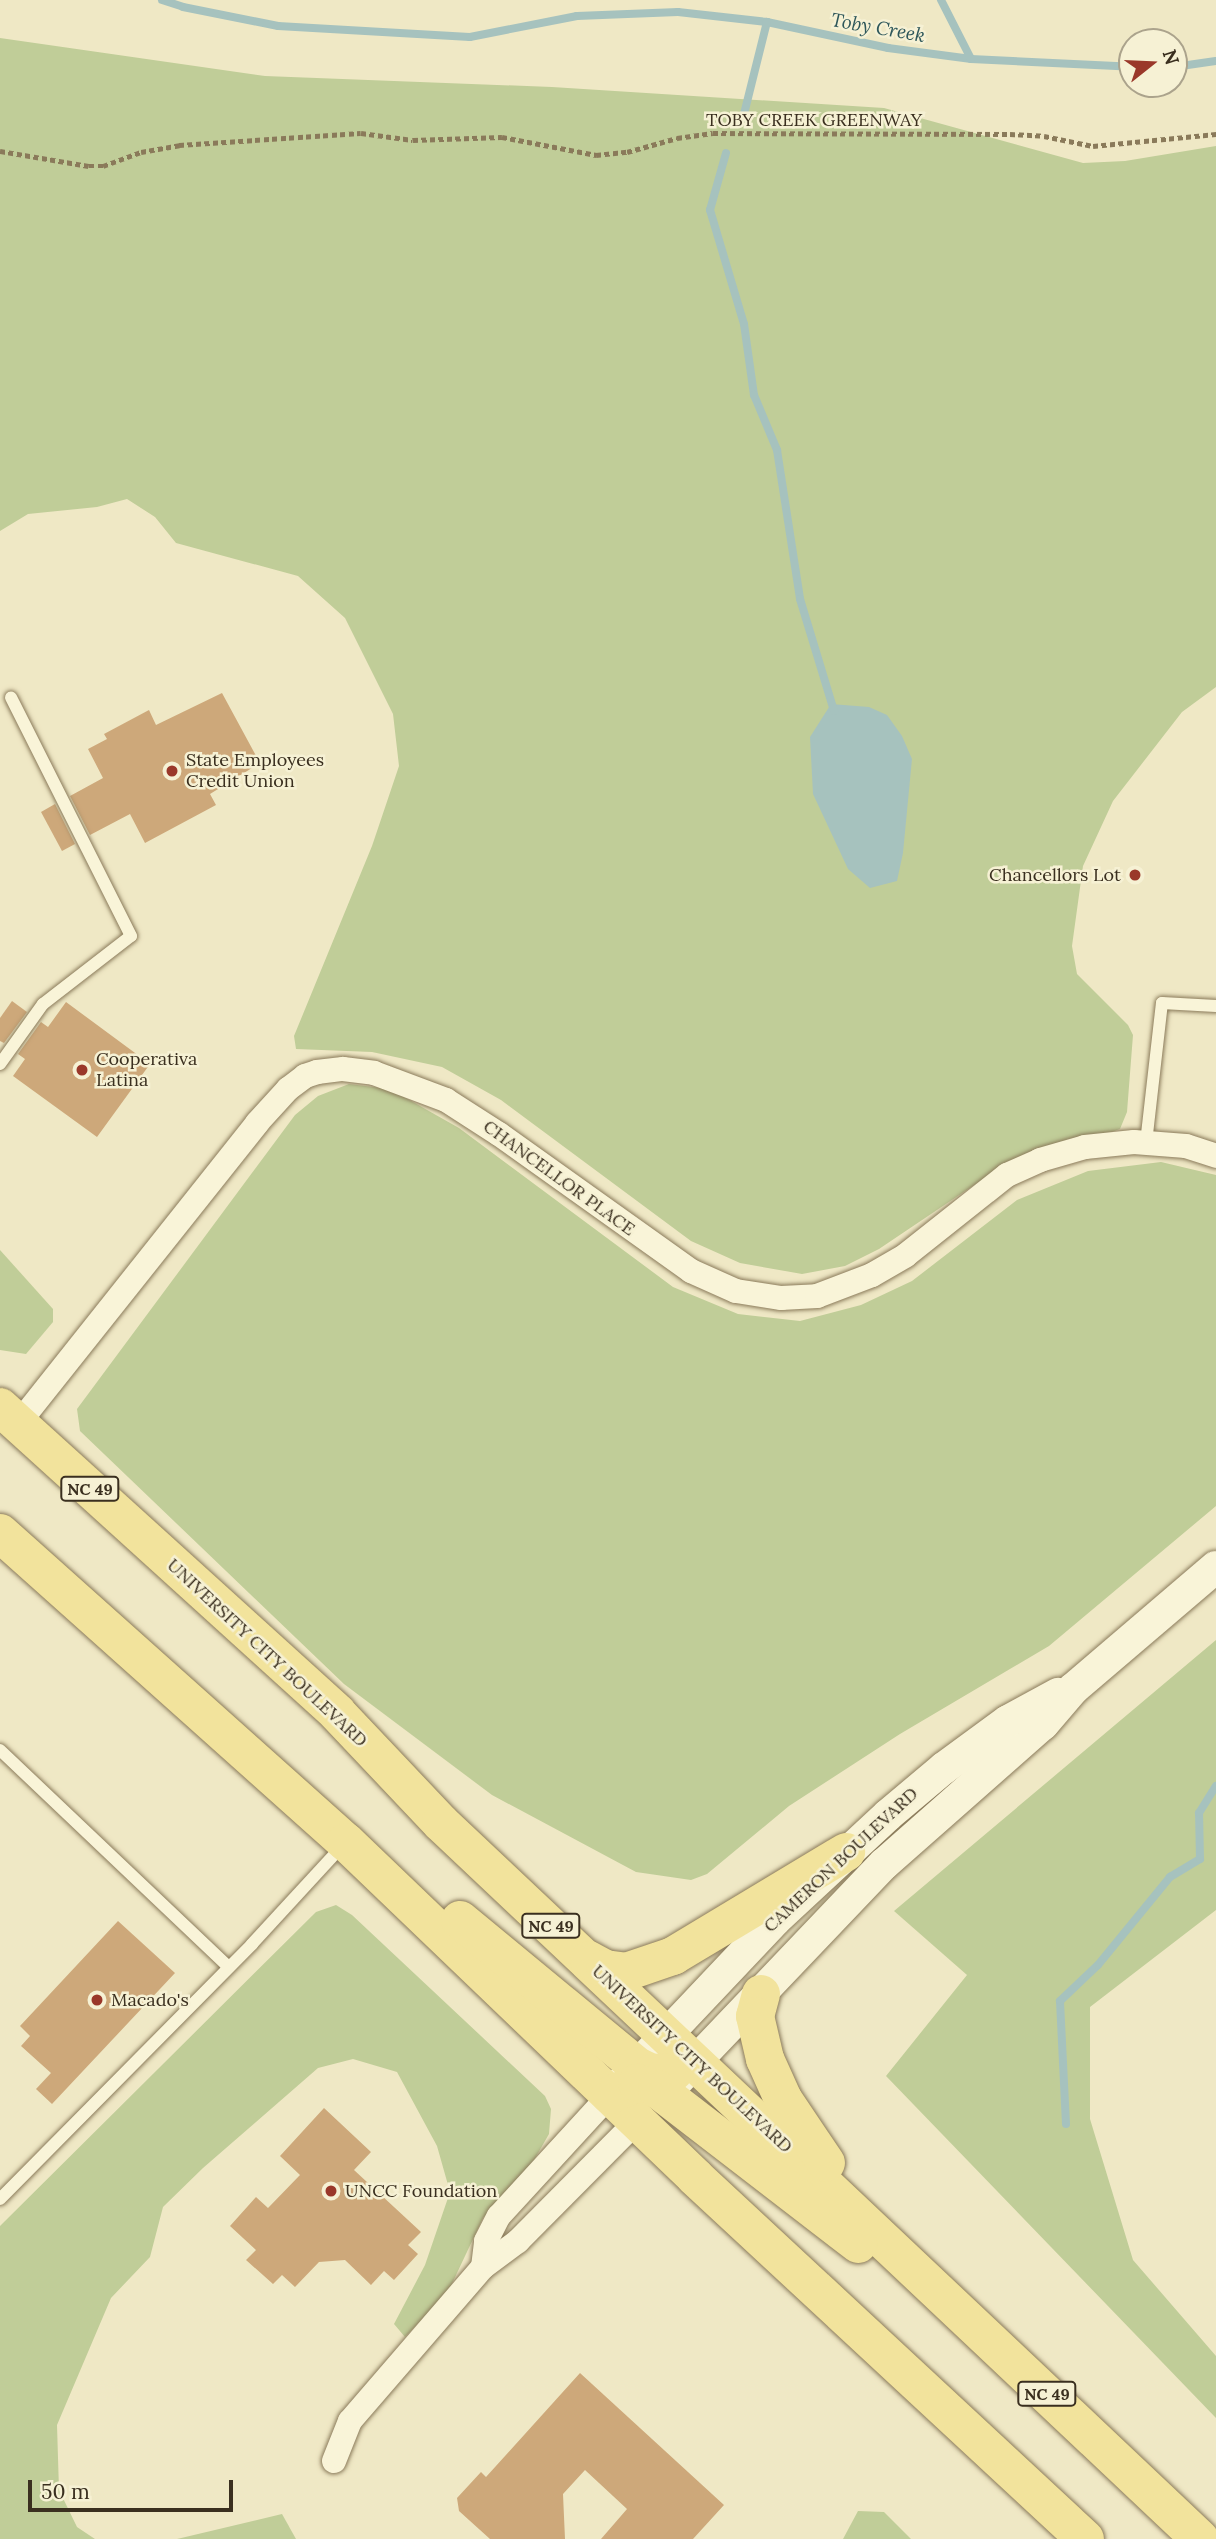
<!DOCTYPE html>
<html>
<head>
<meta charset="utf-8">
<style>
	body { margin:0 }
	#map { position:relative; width:1216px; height:2539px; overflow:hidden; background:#efe8c5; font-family:Lora,serif }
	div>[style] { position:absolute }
	.green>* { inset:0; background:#c0cd98 }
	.water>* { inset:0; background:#a6c2be }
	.stream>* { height:8px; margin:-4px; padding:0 4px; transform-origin:4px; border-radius:4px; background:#a6c2be }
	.building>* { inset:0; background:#cda87a }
	.path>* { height:4.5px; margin-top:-2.25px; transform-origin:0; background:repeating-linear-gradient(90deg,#8a7a5a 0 5px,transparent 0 8.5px) }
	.roads { filter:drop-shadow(0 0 2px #8a7a5a) drop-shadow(0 0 2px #8a7a5a) }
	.service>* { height:12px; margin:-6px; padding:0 6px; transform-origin:6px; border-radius:6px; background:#f9f4d8 }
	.minor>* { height:24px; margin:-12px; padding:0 12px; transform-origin:12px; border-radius:12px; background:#f9f4d8 }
	.tertiary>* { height:32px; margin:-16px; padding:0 16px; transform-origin:16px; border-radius:16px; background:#f9f4d8 }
	.primary>* { height:38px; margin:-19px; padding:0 19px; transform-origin:19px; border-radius:19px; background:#f2e39c }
	.dots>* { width:19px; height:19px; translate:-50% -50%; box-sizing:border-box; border:4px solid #f6f1d4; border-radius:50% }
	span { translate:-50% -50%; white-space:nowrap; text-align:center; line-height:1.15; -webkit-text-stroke:5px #f6f1d4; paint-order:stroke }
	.shield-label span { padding:2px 5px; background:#f6f1d4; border:2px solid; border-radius:5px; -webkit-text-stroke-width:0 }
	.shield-label { font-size:16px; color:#3a2f1f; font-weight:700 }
	.street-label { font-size:18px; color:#3a2f1f }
	.poi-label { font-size:18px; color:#3a2f1f }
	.left { translate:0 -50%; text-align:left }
	.right { translate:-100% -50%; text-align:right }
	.water-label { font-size:19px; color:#2e575a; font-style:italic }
	.north { position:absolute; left:1118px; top:28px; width:70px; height:70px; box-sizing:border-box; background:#f6f1d4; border:2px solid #aba38c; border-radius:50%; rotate:72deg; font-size:19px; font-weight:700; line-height:28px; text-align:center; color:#3a2f1f }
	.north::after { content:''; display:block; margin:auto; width:24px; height:32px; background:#9a382a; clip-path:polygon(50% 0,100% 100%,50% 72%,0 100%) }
	.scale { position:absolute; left:28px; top:2480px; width:205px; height:32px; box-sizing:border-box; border:4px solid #3a2f1f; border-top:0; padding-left:9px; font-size:21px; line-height:24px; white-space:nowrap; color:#3a2f1f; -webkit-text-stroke:5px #f6f1d4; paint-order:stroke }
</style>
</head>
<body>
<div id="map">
	<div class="green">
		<i style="clip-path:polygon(0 38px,265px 76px,552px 87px,884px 108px,1083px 163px,1125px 161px,1216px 146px,1216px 687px,1182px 712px,1113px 801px,1083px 866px,1072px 946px,1077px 974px,1128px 1025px,1133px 1035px,1127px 1112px,1120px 1129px,989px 1175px,879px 1249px,845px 1266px,802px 1274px,740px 1263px,691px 1241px,501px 1100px,442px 1067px,372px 1052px,296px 1049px,294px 1036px,372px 846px,399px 766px,393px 714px,345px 618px,298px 576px,176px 543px,155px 517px,127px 499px,97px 507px,28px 514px,0 531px)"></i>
		<i style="clip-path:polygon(349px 1084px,390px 1089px,459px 1128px,673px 1287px,738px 1314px,800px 1321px,861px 1305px,912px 1281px,1017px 1200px,1088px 1171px,1161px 1162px,1216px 1175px,1216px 1506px,1049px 1646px,900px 1734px,789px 1806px,707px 1874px,691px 1880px,636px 1872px,492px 1795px,344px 1684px,80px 1431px,77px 1409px,295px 1115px,318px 1096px)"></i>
		<i style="clip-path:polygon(0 1250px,53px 1309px,53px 1322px,26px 1354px,0 1350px)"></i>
		<i style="clip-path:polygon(1216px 1640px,1216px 1910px,1090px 2007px,1090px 2119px,1133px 2260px,1216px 2356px,1216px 2418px,886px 2076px,967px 1975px,894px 1911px)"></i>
		<i style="clip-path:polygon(336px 1905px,352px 1915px,545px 2096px,551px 2109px,549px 2134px,534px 2160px,483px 2218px,448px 2292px,405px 2337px,394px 2324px,425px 2265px,450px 2192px,437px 2146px,397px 2072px,353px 2059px,318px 2068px,203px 2168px,163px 2207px,150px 2257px,111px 2298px,57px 2425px,59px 2490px,77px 2527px,95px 2539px,0 2539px,0 2226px,316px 1912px)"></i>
		<i style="clip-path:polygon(858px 2511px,884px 2512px,911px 2539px,843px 2539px)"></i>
		<i style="clip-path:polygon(282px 2514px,296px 2539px,177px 2539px)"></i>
	</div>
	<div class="water">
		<i style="clip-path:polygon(831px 704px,869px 707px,887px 715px,902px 736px,912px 759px,903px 853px,897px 881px,870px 888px,848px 869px,813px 794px,810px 737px)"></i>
	</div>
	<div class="stream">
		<i style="left:162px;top:0;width:22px;rotate:18deg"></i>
		<i style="left:183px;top:7px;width:97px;rotate:11.3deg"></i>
		<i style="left:278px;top:26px;width:192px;rotate:3.3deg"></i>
		<i style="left:470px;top:37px;width:109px;rotate:-11.1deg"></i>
		<i style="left:577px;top:16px;width:101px;rotate:-2.3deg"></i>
		<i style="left:678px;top:12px;width:90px;rotate:6.4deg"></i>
		<i style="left:767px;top:22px;width:124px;rotate:12.1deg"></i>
		<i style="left:888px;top:48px;width:84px;rotate:7.5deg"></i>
		<i style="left:971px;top:59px;width:161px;rotate:2.8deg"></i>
		<i style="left:941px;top:0;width:66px;rotate:63deg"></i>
		<i style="left:1174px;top:67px;width:42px;rotate:-8.1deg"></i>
		<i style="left:743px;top:118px;width:99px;rotate:-76deg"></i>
		<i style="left:726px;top:153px;width:59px;rotate:105.7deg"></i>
		<i style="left:710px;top:210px;width:119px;rotate:73.4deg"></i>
		<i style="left:744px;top:324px;width:72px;rotate:82deg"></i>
		<i style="left:754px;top:395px;width:60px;rotate:67.3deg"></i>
		<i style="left:777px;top:450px;width:151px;rotate:81.2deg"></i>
		<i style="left:800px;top:599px;width:117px;rotate:73.1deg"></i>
		<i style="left:1066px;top:2124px;width:123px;rotate:-92.8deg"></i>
		<i style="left:1060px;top:2001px;width:52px;rotate:-43.5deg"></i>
		<i style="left:1098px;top:1965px;width:114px;rotate:-50.7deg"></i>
		<i style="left:1170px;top:1877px;width:35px;rotate:-31deg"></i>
		<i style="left:1200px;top:1859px;width:46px;rotate:-91.2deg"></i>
		<i style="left:1199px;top:1813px;width:32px;rotate:-58deg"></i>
	</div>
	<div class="building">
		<i style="clip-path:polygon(222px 693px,260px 763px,210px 794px,216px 805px,145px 843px,130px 814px,90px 835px,70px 796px,103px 778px,88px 749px,107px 739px,104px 734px,149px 710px,156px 725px)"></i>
		<i style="clip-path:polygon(55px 804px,75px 844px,62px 851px,41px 812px)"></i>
		<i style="clip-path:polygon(12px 1001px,27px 1012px,4px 1043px,0 1041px,0 1018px)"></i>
		<i style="clip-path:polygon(66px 1002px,150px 1064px,97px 1137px,13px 1076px,25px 1059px,18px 1054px,41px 1022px,48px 1027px)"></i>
		<i style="clip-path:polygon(118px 1921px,175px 1973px,52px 2104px,36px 2089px,51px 2073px,21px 2046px,30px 2036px,20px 2026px)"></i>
		<i style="clip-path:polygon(324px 2108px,371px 2152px,354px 2170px,421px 2232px,408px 2245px,418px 2254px,394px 2280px,384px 2271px,371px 2285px,345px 2260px,319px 2262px,295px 2287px,282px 2275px,273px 2284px,246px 2260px,256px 2250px,230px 2226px,256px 2197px,268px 2208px,300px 2175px,280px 2156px)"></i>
		<i style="clip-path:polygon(580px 2373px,724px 2505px,693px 2539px,601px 2539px,627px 2509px,585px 2470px,563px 2494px,565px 2539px,490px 2539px,459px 2511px,457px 2498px,481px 2472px,486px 2477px)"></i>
	</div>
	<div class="path">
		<i style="left:0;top:151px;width:90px;rotate:9.6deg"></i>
		<i style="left:89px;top:166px;width:14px"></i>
		<i style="left:103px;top:166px;width:40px;rotate:-20.2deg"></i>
		<i style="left:141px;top:152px;width:39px;rotate:-10deg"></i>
		<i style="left:179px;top:145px;width:182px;rotate:-3.8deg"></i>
		<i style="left:361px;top:133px;width:52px;rotate:7.7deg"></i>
		<i style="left:413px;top:140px;width:89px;rotate:-1.9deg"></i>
		<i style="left:502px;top:137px;width:96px;rotate:10.8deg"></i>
		<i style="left:596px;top:155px;width:31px;rotate:-6deg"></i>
		<i style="left:627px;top:152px;width:52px;rotate:-15.6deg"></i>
		<i style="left:677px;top:138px;width:36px;rotate:-8deg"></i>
		<i style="left:713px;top:133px;width:297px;rotate:0.2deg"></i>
		<i style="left:1010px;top:134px;width:34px;rotate:3deg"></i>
		<i style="left:1044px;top:136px;width:50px;rotate:11.5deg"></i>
		<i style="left:1093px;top:146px;width:124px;rotate:-5.6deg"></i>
	</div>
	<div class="roads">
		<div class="service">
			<i style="left:0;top:1064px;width:74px;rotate:-54.4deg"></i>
			<i style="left:43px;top:1004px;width:111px;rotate:-37.7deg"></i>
			<i style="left:131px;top:936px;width:267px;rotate:-116.7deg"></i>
			<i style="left:1146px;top:1143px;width:141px;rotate:-83.5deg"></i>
			<i style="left:1162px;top:1003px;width:54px;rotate:3.2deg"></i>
			<i style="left:0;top:1750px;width:315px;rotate:43.5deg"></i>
			<i style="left:0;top:2199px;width:359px;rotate:-45.3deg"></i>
			<i style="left:252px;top:1944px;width:134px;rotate:-47.4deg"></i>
		</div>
		<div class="minor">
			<i style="left:18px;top:1424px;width:384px;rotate:-51.5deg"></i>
			<i style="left:257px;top:1123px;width:46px;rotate:-47.6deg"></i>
			<i style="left:288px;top:1089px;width:21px;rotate:-37deg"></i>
			<i style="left:305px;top:1076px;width:13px;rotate:-18deg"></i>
			<i style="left:317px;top:1072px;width:26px;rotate:-7deg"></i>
			<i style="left:343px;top:1069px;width:31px;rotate:7deg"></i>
			<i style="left:374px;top:1073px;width:77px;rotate:20.6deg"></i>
			<i style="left:446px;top:1100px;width:63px;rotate:32.7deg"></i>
			<i style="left:499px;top:1134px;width:236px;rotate:35.5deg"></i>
			<i style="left:691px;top:1271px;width:49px;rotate:24deg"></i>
			<i style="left:736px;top:1291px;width:46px;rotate:8.8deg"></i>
			<i style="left:781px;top:1298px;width:36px;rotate:-3deg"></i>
			<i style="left:817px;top:1296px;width:59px;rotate:-20.9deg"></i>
			<i style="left:872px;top:1275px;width:39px;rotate:-30deg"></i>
			<i style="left:906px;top:1255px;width:129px;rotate:-38.4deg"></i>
			<i style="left:1007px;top:1175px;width:36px;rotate:-24deg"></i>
			<i style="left:1040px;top:1160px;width:47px;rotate:-16.1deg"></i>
			<i style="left:1085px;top:1147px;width:49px;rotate:-5.8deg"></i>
			<i style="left:1134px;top:1142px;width:52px;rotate:4.4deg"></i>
			<i style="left:1186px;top:1146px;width:32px;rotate:18deg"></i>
			<i style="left:483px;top:2267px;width:26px;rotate:-83deg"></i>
			<i style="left:486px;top:2241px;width:28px;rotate:-63deg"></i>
			<i style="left:499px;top:2216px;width:164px;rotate:-47.5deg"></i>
			<i style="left:334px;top:2461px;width:43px;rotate:-68.2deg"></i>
			<i style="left:350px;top:2421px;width:203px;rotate:-49.2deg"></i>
			<i style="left:483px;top:2267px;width:44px;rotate:-36.6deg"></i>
			<i style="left:518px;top:2241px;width:169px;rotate:-45.2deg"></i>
		</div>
		<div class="tertiary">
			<i style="left:678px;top:2080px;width:298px;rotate:-46.4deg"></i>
			<i style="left:884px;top:1864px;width:212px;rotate:-41.4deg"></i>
			<i style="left:1043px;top:1724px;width:46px;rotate:-49.4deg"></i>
			<i style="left:1073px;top:1689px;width:188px;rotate:-40.5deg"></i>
			<i style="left:621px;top:2083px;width:224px;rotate:-46.6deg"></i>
			<i style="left:775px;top:1920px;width:154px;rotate:-42.9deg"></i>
			<i style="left:888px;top:1815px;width:73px;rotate:-40deg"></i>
			<i style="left:944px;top:1768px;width:79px;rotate:-36.3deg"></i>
			<i style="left:1008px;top:1721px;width:57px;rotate:-28.4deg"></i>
		</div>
		<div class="primary">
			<i style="left:0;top:1407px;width:455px;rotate:42.2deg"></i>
			<i style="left:337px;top:1713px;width:151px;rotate:46.6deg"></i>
			<i style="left:441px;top:1823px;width:1043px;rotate:43.33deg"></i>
			<i style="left:0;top:1533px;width:464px;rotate:41.8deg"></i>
			<i style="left:346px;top:1842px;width:484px;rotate:43.8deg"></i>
			<i style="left:695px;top:2177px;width:532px;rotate:42.87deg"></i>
			<i style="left:460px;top:1920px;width:229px;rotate:39.5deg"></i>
			<i style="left:637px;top:2066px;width:17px;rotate:25deg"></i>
			<i style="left:652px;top:2073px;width:22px;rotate:-3deg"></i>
			<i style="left:589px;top:1960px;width:18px;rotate:29deg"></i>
			<i style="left:605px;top:1969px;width:21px;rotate:8deg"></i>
			<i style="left:626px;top:1972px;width:50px;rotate:-18.8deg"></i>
			<i style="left:673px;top:1956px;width:202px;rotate:-31deg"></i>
			<i style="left:761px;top:1994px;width:23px;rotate:105deg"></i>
			<i style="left:755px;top:2016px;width:44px;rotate:76.9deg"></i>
			<i style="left:765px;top:2059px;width:44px;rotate:65.8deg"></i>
			<i style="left:783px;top:2099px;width:77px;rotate:56.1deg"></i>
			<i style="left:610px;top:2095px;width:30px;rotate:-24deg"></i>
			<i style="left:637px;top:2083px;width:21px;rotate:17deg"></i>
			<i style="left:657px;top:2089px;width:254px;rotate:37.6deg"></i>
		</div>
	</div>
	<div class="dots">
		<i style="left:172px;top:771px;background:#9a382a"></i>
		<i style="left:1135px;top:875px;background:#9a382a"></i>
		<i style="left:82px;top:1070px;background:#9a382a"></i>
		<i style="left:97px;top:2000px;background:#9a382a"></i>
		<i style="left:331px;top:2191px;background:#9a382a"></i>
	</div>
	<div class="shield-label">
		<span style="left:90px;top:1489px">NC 49</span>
		<span style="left:551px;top:1926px">NC 49</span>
		<span style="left:1047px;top:2394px">NC 49</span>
	</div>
	<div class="street-label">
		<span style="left:814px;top:120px">TOBY CREEK GREENWAY</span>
		<span style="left:559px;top:1178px;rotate:36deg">CHANCELLOR PLACE</span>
		<span style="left:267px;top:1653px;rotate:43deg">UNIVERSITY CITY BOULEVARD</span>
		<span style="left:841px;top:1860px;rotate:-43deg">CAMERON BOULEVARD</span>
		<span style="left:692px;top:2059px;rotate:43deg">UNIVERSITY CITY BOULEVARD</span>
	</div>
	<div class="poi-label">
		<span class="left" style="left:186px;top:771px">State Employees<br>Credit Union</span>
		<span class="right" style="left:1121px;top:875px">Chancellors Lot</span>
		<span class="left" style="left:96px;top:1070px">Cooperativa<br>Latina</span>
		<span class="left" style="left:111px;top:2000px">Macado's</span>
		<span class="left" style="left:345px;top:2191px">UNCC Foundation</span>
	</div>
	<div class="water-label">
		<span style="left:878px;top:28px;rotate:10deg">Toby Creek</span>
	</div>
	<div class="north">N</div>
	<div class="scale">50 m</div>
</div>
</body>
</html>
